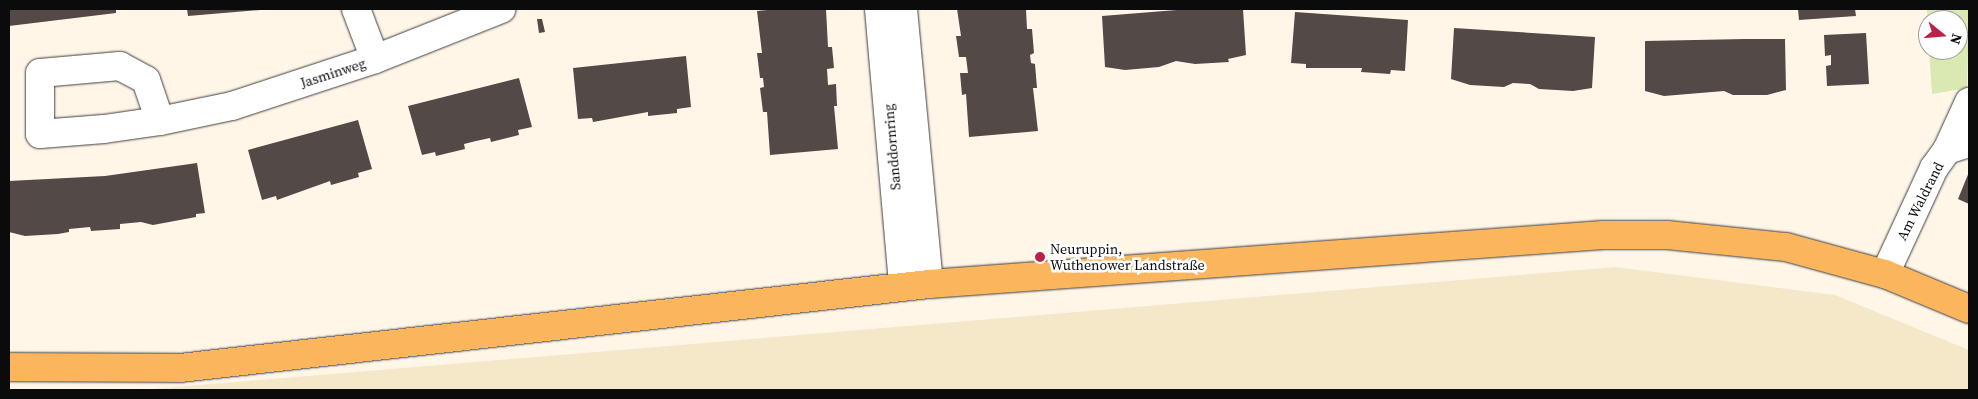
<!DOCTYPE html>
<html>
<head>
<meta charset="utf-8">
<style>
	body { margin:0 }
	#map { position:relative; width:1978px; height:399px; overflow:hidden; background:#fff6e8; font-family:"Source Serif 4",serif }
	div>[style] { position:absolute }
	.farmland>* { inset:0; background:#f5e8c9 }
	.green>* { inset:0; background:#dae9b2 }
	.building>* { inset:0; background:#534947 }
	.roads { filter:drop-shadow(0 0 1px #3e3e3e) drop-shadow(0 0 1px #3e3e3e) }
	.minor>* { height:28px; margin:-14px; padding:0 14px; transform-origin:14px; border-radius:14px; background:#fff }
	.major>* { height:28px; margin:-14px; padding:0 14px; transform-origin:14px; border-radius:14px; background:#fbb55c }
	.dots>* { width:14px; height:14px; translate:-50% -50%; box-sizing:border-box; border:2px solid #fff; border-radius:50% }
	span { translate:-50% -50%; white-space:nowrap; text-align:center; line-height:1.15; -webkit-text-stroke:5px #fff; paint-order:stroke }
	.street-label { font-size:14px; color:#0b0b0b }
	.poi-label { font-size:14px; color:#0b0b0b }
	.left { translate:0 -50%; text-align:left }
	.frame { position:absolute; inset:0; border:10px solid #0b0b0b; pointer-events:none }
	.north { position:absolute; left:1918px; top:10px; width:50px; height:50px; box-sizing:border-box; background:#fff; border:1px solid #9d9d9d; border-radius:50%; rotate:107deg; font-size:14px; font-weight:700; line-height:20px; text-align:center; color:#0b0b0b }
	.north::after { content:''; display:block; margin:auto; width:18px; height:22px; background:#bc2147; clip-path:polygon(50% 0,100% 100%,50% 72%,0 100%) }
</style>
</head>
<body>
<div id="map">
	<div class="farmland">
		<i style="clip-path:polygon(1615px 267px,1835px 295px,1969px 350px,1969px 390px,139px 390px)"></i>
	</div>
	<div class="green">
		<i style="clip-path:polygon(1927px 9px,1969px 9px,1967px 88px,1932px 94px,1929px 50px,1958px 50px,1958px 20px,1928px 20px,1928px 30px)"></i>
	</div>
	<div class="building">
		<i style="clip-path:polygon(9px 9px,116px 9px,116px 13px,9px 26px)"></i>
		<i style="clip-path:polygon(187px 9px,260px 9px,260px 10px,188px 16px)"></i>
		<i style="clip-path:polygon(778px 9px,826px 9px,828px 47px,832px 47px,834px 68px,827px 69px,828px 85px,836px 84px,837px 106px,834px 106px,838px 149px,770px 155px,767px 112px,763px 112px,760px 88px,764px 87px,763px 78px,760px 78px,757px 53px,762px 53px,757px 11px)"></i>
		<i style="clip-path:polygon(957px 9px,1026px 9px,1027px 29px,1032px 29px,1034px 53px,1030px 55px,1031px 63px,1035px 64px,1037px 88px,1033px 88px,1038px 131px,969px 137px,966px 94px,962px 95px,960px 73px,968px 73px,966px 57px,959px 57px,956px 36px,961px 36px)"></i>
		<i style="clip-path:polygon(1189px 9px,1243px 9px,1246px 55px,1228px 59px,1229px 62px,1195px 64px,1176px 61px,1159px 67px,1125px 70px,1105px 67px,1102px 16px)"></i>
		<i style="clip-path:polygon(1798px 9px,1855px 9px,1856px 16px,1799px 20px)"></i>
		<i style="clip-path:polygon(1295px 12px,1408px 20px,1405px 71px,1391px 70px,1390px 74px,1361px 72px,1362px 68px,1306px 68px,1306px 64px,1291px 63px)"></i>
		<i style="clip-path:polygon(537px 19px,542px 19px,545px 32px,539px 33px)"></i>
		<i style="clip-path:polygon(1454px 28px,1595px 37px,1592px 88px,1573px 91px,1539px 89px,1530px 84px,1513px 83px,1504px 87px,1470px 85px,1451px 79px)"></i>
		<i style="clip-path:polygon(1866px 33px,1869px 84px,1827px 86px,1826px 66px,1831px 65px,1831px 55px,1825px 56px,1824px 35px)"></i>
		<i style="clip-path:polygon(1745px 39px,1785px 39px,1786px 90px,1767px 95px,1733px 95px,1724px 91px,1664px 96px,1645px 91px,1645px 41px)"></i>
		<i style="clip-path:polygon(686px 56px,691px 107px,677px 109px,677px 113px,648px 116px,648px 112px,593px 122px,592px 118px,578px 119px,573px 68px)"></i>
		<i style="clip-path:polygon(519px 78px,532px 127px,518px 130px,519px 135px,491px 142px,490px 138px,476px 141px,464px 144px,465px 149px,436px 156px,435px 152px,422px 155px,408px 106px)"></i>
		<i style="clip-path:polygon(358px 120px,372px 169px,358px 173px,359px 177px,331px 185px,330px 181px,277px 200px,276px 196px,262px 200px,248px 150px)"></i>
		<i style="clip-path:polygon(197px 163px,205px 213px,196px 214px,196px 217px,153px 225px,141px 222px,120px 224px,120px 229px,91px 231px,90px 227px,69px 229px,69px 232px,58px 234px,25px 236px,9px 232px,9px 181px,105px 176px)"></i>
		<i style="clip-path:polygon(1969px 172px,1969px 204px,1958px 199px)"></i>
	</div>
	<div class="roads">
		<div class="minor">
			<i style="left:356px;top:9px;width:53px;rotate:69.2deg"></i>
			<i style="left:879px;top:9px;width:278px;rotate:85deg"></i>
			<i style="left:903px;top:9px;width:276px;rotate:84.6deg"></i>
			<i style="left:160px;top:121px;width:43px;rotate:-108.9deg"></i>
			<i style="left:146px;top:80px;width:30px;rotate:-152deg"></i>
			<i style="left:120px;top:66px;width:80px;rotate:175deg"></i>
			<i style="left:40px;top:73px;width:61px;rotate:90deg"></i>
			<i style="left:40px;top:134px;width:64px;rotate:-4.5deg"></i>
			<i style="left:104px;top:129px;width:57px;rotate:-8.1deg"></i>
			<i style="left:160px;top:121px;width:74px;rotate:-11.8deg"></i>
			<i style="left:232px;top:106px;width:151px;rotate:-18.2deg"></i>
			<i style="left:375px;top:59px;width:136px;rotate:-21.6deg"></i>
			<i style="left:1947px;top:150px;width:53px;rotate:-65.4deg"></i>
			<i style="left:1885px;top:274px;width:117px;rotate:-65.2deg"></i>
			<i style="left:1934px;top:168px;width:22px;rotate:-54deg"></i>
			<i style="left:1947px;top:150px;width:23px;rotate:-18deg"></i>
		</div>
		<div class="major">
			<i style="left:9px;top:367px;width:171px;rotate:0.3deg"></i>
			<i style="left:180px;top:368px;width:754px;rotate:-6.4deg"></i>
			<i style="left:929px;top:284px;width:676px;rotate:-4.16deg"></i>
			<i style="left:1603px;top:235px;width:64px"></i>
			<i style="left:1667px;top:235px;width:120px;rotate:5.8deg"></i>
			<i style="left:1786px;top:247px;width:103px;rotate:15.3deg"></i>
			<i style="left:1885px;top:274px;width:91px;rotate:22.6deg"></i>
		</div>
	</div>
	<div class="dots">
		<i style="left:1040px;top:257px;background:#bc2147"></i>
	</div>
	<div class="street-label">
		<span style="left:333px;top:73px;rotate:-18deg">Jasminweg</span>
		<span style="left:892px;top:147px;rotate:-95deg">Sanddornring</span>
		<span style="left:1920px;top:201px;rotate:-63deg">Am Waldrand</span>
	</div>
	<div class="poi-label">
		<span class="left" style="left:1050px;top:257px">Neuruppin,<br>Wuthenower Landstraße</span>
	</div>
	<div class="frame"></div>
	<div class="north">N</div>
</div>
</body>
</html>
